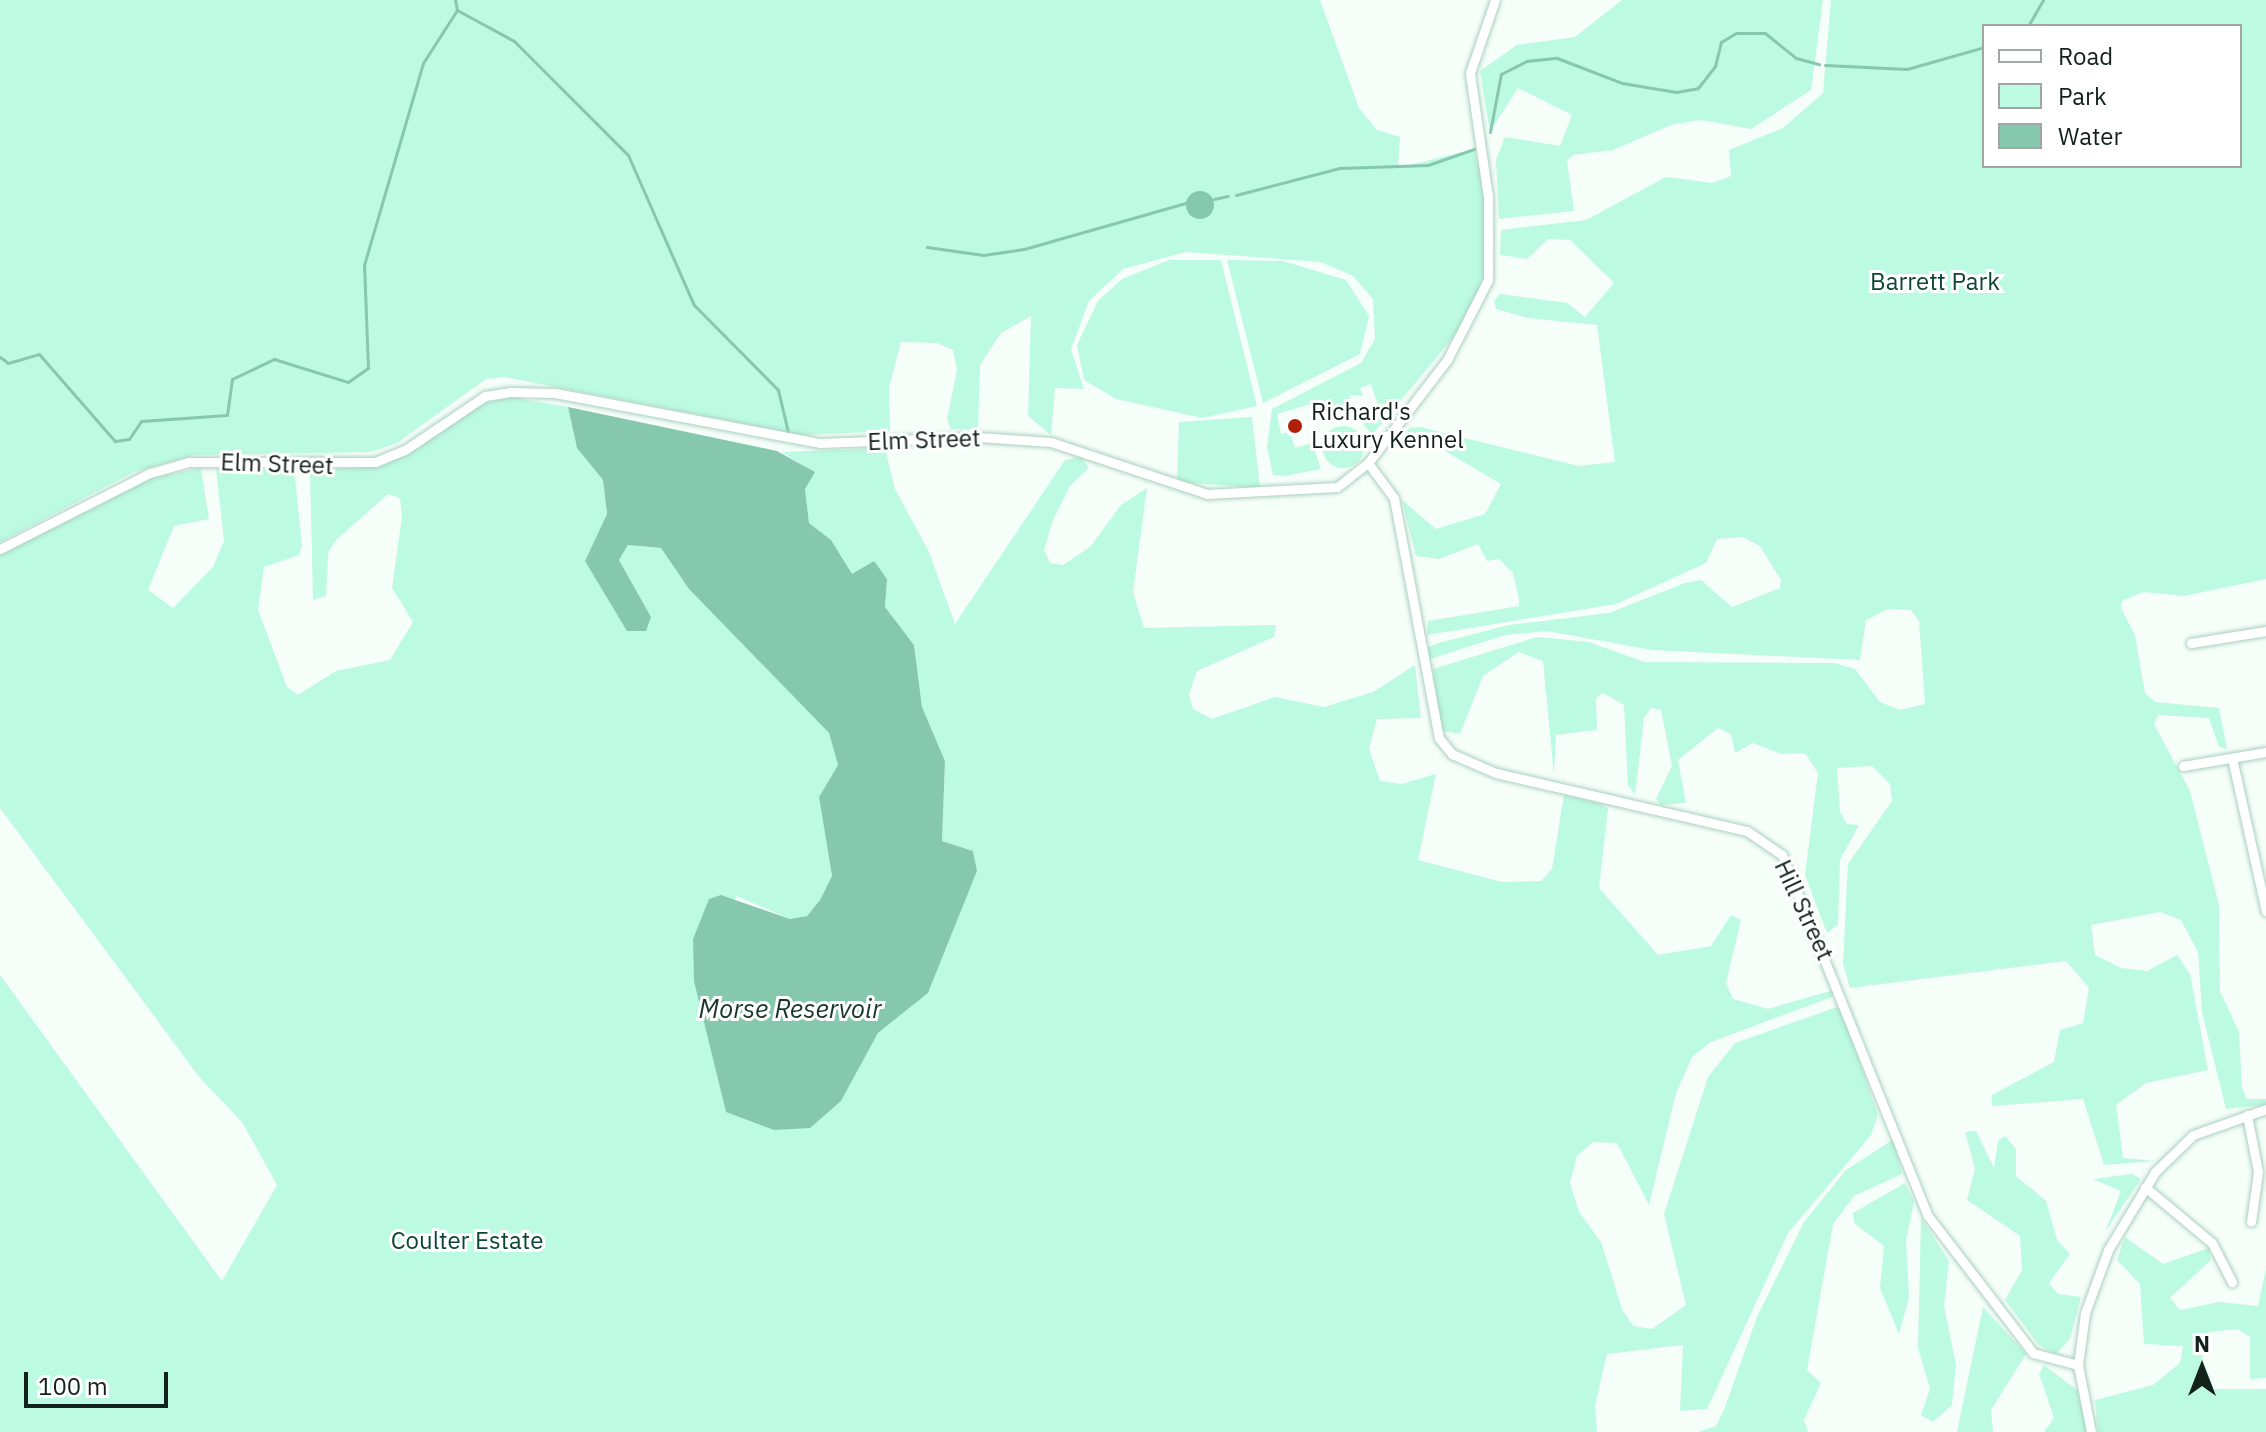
<!DOCTYPE html>
<html>
<head>
<meta charset="utf-8">
<style>
	body { margin:0 }
	#map { position:relative; width:2266px; height:1432px; overflow:hidden; background:#f6fefa; font-family:"IBM Plex Sans",sans-serif }
	div>[style] { position:absolute }
	.green>* { inset:0; background:#bcfae1 }
	.round { border-radius:50% }
	.water>* { inset:0; background:#85c8ae }
	.stream>* { height:3px; margin:-1.5px; padding:0 1.5px; transform-origin:1.5px; border-radius:1.5px; background:#85c8ae }
	.roads { filter:drop-shadow(0 0 2px #a9d0c0) drop-shadow(0 0 2px #a9d0c0) }
	.minor>* { height:9px; margin:-4.5px; padding:0 4.5px; transform-origin:4.5px; border-radius:4.5px; background:#fff }
	.dots>* { width:22px; height:22px; translate:-50% -50%; box-sizing:border-box; border:4px solid #fff; border-radius:50% }
	span { translate:-50% -50%; white-space:nowrap; text-align:center; line-height:1.15; -webkit-text-stroke:6px #fff; paint-order:stroke }
	.park-label { font-size:24px; color:#0e4635 }
	.poi-label { font-size:24px; color:#13211c }
	.left { translate:0 -50%; text-align:left }
	.street-label { font-size:24px; color:#13211c }
	.water-label { font-size:26px; color:#17372b; font-style:italic }
	.legend { position:absolute; left:1982px; top:24px; width:260px; height:144px; box-sizing:border-box; background:#fff; border:2px solid #a1a6a4; margin:0; padding:10px 14px; list-style:none; font-size:24px; color:#13211c }
	.legend li { display:flex; align-items:center; gap:16px; height:40px }
	.legend b { width:40px; border:2px solid #a1a6a4 }
	.north { position:absolute; left:2162px; top:1328px; width:80px; height:80px; -webkit-text-stroke:6px #fff; paint-order:stroke; rotate:0deg; font-size:22px; font-weight:700; line-height:32px; text-align:center; color:#13211c }
	.north::after { content:''; display:block; margin:auto; width:28px; height:36px; background:#13211c; clip-path:polygon(50% 0,100% 100%,50% 72%,0 100%) }
	.scale { position:absolute; left:24px; top:1372px; width:144px; height:36px; box-sizing:border-box; border:4px solid #13211c; border-top:0; padding-left:10px; font-size:24px; line-height:28px; white-space:nowrap; color:#13211c; -webkit-text-stroke:6px #fff; paint-order:stroke }
</style>
</head>
<body>
<div id="map">
	<div class="green">
		<i style="clip-path:polygon(0 0,1320px 0,1359px 108px,1377px 130px,1400px 137px,1398px 168px,1474px 149px,1484px 187px,1484px 274px,1467px 321px,1372px 435px,1357px 415px,1380px 411px,1371px 384px,1360px 388px,1363px 396px,1349px 395px,1352px 403px,1315px 416px,1311px 404px,1277px 414px,1281px 434px,1290px 432px,1295px 448px,1312px 443px,1321px 469px,1285px 476px,1273px 475px,1267px 447px,1272px 409px,1361px 363px,1375px 339px,1373px 299px,1353px 276px,1321px 262px,1186px 252px,1123px 269px,1089px 301px,1071px 349px,1084px 389px,1055px 388px,1051px 435px,1028px 416px,1031px 316px,1001px 333px,980px 365px,978px 429px,951px 429px,947px 419px,957px 370px,953px 350px,937px 343px,901px 342px,889px 388px,890px 431px,803px 435px,504px 377px,486px 379px,397px 443px,371px 452px,195px 455px,134px 472px,0 542px)"></i>
		<i style="clip-path:polygon(1622px 0,1823px 0,1811px 90px,1751px 129px,1701px 120px,1671px 125px,1613px 150px,1573px 155px,1567px 161px,1574px 211px,1499px 219px,1496px 160px,1505px 137px,1560px 146px,1572px 115px,1518px 88px,1490px 132px,1480px 71px,1517px 45px,1575px 37px)"></i>
		<i style="clip-path:polygon(evenodd,1831px 0,2266px 0,2266px 579px,2184px 596px,2143px 592px,2122px 601px,2121px 608px,2135px 635px,2145px 693px,2155px 702px,2219px 708px,2227px 749px,2219px 747px,2209px 718px,2158px 715px,2154px 724px,2190px 791px,2219px 905px,2220px 991px,2239px 1032px,2242px 1088px,2247px 1099px,2266px 1099px,2266px 1105px,2226px 1109px,2202px 1012px,2198px 952px,2181px 920px,2160px 912px,2091px 925px,2095px 955px,2121px 968px,2147px 971px,2177px 955px,2190px 974px,2208px 1070px,2146px 1083px,2116px 1105px,2123px 1158px,2156px 1161px,2104px 1165px,2083px 1099px,1992px 1106px,1992px 1095px,2054px 1062px,2060px 1030px,2083px 1023px,2089px 988px,2066px 961px,1850px 988px,1843px 964px,1848px 864px,1892px 801px,1890px 784px,1872px 766px,1837px 768px,1840px 812px,1847px 824px,1859px 825px,1840px 860px,1838px 924px,1827px 933px,1805px 875px,1818px 773px,1805px 753px,1781px 754px,1753px 743px,1735px 753px,1731px 734px,1718px 728px,1678px 760px,1686px 803px,1661px 805px,1656px 799px,1672px 766px,1661px 710px,1651px 708px,1644px 718px,1635px 795px,1628px 785px,1624px 705px,1603px 693px,1596px 698px,1597px 730px,1556px 735px,1554px 775px,1543px 661px,1519px 652px,1483px 676px,1460px 734px,1443px 731px,1439px 715px,1433px 669px,1537px 637px,1589px 642px,1644px 662px,1834px 663px,1855px 669px,1880px 702px,1900px 710px,1925px 704px,1919px 621px,1911px 610px,1888px 609px,1866px 620px,1860px 660px,1652px 650px,1547px 631px,1505px 635px,1430px 659px,1428px 647px,1439px 643px,1509px 625px,1609px 613px,1685px 583px,1701px 580px,1732px 607px,1780px 588px,1781px 580px,1760px 546px,1743px 537px,1717px 539px,1706px 563px,1616px 604px,1427px 635px,1428px 621px,1519px 606px,1519px 599px,1513px 573px,1499px 559px,1487px 561px,1478px 544px,1439px 559px,1416px 556px,1402px 500px,1436px 529px,1485px 514px,1501px 484px,1445px 451px,1391px 448px,1406px 428px,1420px 427px,1579px 466px,1615px 462px,1597px 325px,1528px 318px,1496px 309px,1494px 301px,1500px 294px,1567px 303px,1585px 317px,1614px 283px,1570px 240px,1548px 239px,1527px 259px,1500px 255px,1501px 230px,1586px 220px,1666px 177px,1712px 183px,1731px 176px,1729px 150px,1783px 128px,1823px 93px,1831px 0,1984px 26px,2240px 26px,2240px 166px,1984px 166px,1984px 26px)"></i>
		<i style="clip-path:polygon(1169px 260px,1221px 260px,1257px 406px,1202px 418px,1116px 399px,1084px 380px,1077px 345px,1098px 301px,1122px 279px)"></i>
		<i style="clip-path:polygon(1227px 260px,1283px 261px,1346px 280px,1369px 316px,1360px 354px,1263px 403px)"></i>
		<i style="clip-path:polygon(510px 397px,568px 407px,577px 448px,603px 480px,607px 515px,585px 561px,651px 617px,619px 560px,628px 545px,661px 548px,689px 589px,829px 733px,838px 765px,819px 797px,832px 876px,820px 900px,807px 916px,790px 919px,737px 896px,693px 960px,726px 1112px,841px 1101px,878px 1033px,928px 993px,977px 871px,973px 851px,942px 841px,945px 761px,922px 707px,914px 645px,885px 607px,887px 578px,852px 575px,831px 540px,809px 523px,805px 489px,814px 472px,782px 452px,885px 448px,895px 489px,929px 552px,955px 624px,1065px 460px,1081px 457px,1089px 468px,1070px 486px,1053px 520px,1044px 550px,1050px 563px,1063px 565px,1090px 547px,1121px 505px,1147px 488px,1133px 592px,1144px 628px,1276px 625px,1274px 637px,1197px 671px,1189px 694px,1193px 709px,1212px 719px,1275px 697px,1324px 707px,1373px 692px,1415px 665px,1421px 718px,1377px 719px,1369px 749px,1380px 781px,1401px 784px,1436px 774px,1418px 860px,1502px 882px,1541px 881px,1552px 869px,1564px 795px,1599px 803px,1608px 808px,1599px 888px,1658px 955px,1711px 946px,1731px 915px,1741px 920px,1726px 983px,1733px 999px,1768px 1009px,1834px 990px,1832px 997px,1711px 1042px,1692px 1057px,1676px 1093px,1649px 1205px,1617px 1143px,1593px 1142px,1577px 1156px,1570px 1183px,1579px 1212px,1601px 1242px,1622px 1309px,1633px 1326px,1652px 1329px,1686px 1305px,1664px 1214px,1708px 1077px,1735px 1043px,1840px 1006px,1878px 1115px,1871px 1135px,1788px 1233px,1707px 1409px,1680px 1411px,1683px 1345px,1607px 1354px,1595px 1406px,1597px 1432px,0 1432px,0 975px,222px 1281px,277px 1185px,242px 1122px,200px 1078px,0 808px,0 553px,147px 479px,201px 468px,209px 519px,174px 526px,148px 590px,173px 608px,213px 567px,224px 541px,216px 469px,294px 469px,302px 545px,299px 555px,264px 567px,258px 610px,287px 687px,298px 695px,336px 671px,390px 660px,413px 622px,392px 588px,402px 516px,400px 498px,388px 494px,336px 540px,328px 553px,326px 596px,313px 600px,310px 470px,381px 466px,483px 404px)"></i>
		<i style="clip-path:polygon(1252px 417px,1260px 488px,1177px 482px,1179px 422px)"></i>
		<i class="round" style="left:1322px;top:426px;width:42px;height:42px"></i>
		<i style="clip-path:polygon(1976px 1131px,1994px 1168px,1998px 1141px,2005px 1136px,2016px 1149px,2016px 1176px,2046px 1201px,2057px 1240px,2070px 1254px,2049px 1283px,2058px 1294px,2081px 1297px,2070px 1339px,2056px 1354px,2039px 1345px,2005px 1300px,2022px 1270px,2020px 1236px,1967px 1200px,1975px 1169px,1965px 1132px)"></i>
		<i style="clip-path:polygon(1894px 1139px,1902px 1174px,1854px 1196px,1833px 1224px,1807px 1370px,1821px 1383px,1804px 1420px,1808px 1432px,1699px 1432px,1716px 1426px,1724px 1410px,1757px 1317px,1804px 1222px,1846px 1170px)"></i>
		<i style="clip-path:polygon(2132px 1174px,2141px 1179px,2105px 1232px,2121px 1191px,2093px 1179px)"></i>
		<i style="clip-path:polygon(1905px 1183px,1914px 1201px,1906px 1241px,1909px 1298px,1899px 1334px,1880px 1288px,1884px 1246px,1854px 1223px,1853px 1213px)"></i>
		<i style="clip-path:polygon(1921px 1218px,1949px 1261px,1944px 1306px,1956px 1365px,1952px 1405px,1933px 1422px,1921px 1415px,1930px 1389px,1918px 1348px)"></i>
		<i style="clip-path:polygon(2125px 1237px,2163px 1264px,2209px 1248px,2211px 1260px,2170px 1298px,2180px 1310px,2219px 1302px,2258px 1306px,2266px 1269px,2266px 1378px,2250px 1379px,2250px 1337px,2237px 1329px,2209px 1332px,2202px 1358px,2214px 1389px,2266px 1389px,2266px 1432px,2098px 1432px,2095px 1400px,2153px 1385px,2180px 1363px,2183px 1346px,2144px 1344px,2140px 1284px,2117px 1260px)"></i>
		<i style="clip-path:polygon(1983px 1307px,2026px 1354px,1991px 1410px,1993px 1432px,1957px 1432px)"></i>
		<i style="clip-path:polygon(2044px 1365px,2077px 1390px,2088px 1432px,2044px 1432px,2054px 1418px,2039px 1374px)"></i>
	</div>
	<div class="water">
		<i class="round" style="left:1186px;top:191px;width:28px;height:28px"></i>
		<i style="clip-path:polygon(568px 407px,777px 451px,815px 472px,805px 489px,809px 523px,831px 540px,852px 574px,874px 561px,887px 579px,885px 607px,914px 645px,922px 707px,945px 761px,942px 841px,973px 851px,977px 871px,928px 993px,878px 1033px,841px 1101px,810px 1128px,774px 1130px,726px 1112px,694px 981px,693px 939px,709px 899px,721px 895px,790px 919px,807px 916px,820px 900px,832px 876px,819px 797px,838px 765px,829px 733px,689px 589px,661px 548px,628px 545px,619px 560px,651px 617px,646px 631px,627px 631px,585px 561px,607px 514px,603px 480px,577px 448px)"></i>
	</div>
	<div class="stream">
		<i style="left:457px;top:10px;width:65px;rotate:28.5deg"></i>
		<i style="left:514px;top:41px;width:161px;rotate:45deg"></i>
		<i style="left:628px;top:155px;width:164px;rotate:66.3deg"></i>
		<i style="left:694px;top:305px;width:120px;rotate:45.3deg"></i>
		<i style="left:778px;top:390px;width:43px;rotate:76.6deg"></i>
		<i style="left:2028px;top:26px;width:30px;rotate:-60deg"></i>
		<i style="left:1825px;top:65px;width:82px;rotate:2.8deg"></i>
		<i style="left:1907px;top:69px;width:80px;rotate:-15.9deg"></i>
		<i style="left:1490px;top:132px;width:59px;rotate:-79.3deg"></i>
		<i style="left:1501px;top:74px;width:28px;rotate:-27deg"></i>
		<i style="left:1526px;top:61px;width:31px;rotate:-6deg"></i>
		<i style="left:1557px;top:58px;width:70px;rotate:21deg"></i>
		<i style="left:1622px;top:83px;width:55px;rotate:9.5deg"></i>
		<i style="left:1676px;top:92px;width:22px;rotate:-10deg"></i>
		<i style="left:1698px;top:88px;width:28px;rotate:-52deg"></i>
		<i style="left:1715px;top:66px;width:25px;rotate:-76deg"></i>
		<i style="left:1721px;top:42px;width:17px;rotate:-31deg"></i>
		<i style="left:1736px;top:33px;width:29px"></i>
		<i style="left:1765px;top:33px;width:40px;rotate:39deg"></i>
		<i style="left:1796px;top:58px;width:24px;rotate:15deg"></i>
		<i style="left:1236px;top:195px;width:107px;rotate:-14.6deg"></i>
		<i style="left:1340px;top:168px;width:88px;rotate:-2deg"></i>
		<i style="left:1428px;top:165px;width:49px;rotate:-19.2deg"></i>
		<i style="left:1214px;top:199px;width:14px;rotate:-12deg"></i>
		<i style="left:927px;top:247px;width:57px;rotate:8.1deg"></i>
		<i style="left:983px;top:255px;width:41px;rotate:-8.3deg"></i>
		<i style="left:1024px;top:249px;width:168px;rotate:-15.9deg"></i>
		<i style="left:0;top:357px;width:10px;rotate:37deg"></i>
		<i style="left:8px;top:363px;width:32px;rotate:-16deg"></i>
		<i style="left:39px;top:354px;width:116px;rotate:48.9deg"></i>
		<i style="left:115px;top:441px;width:14px;rotate:-8deg"></i>
		<i style="left:129px;top:439px;width:22px;rotate:-56deg"></i>
		<i style="left:141px;top:421px;width:86px;rotate:-4deg"></i>
		<i style="left:227px;top:415px;width:36px;rotate:-82deg"></i>
		<i style="left:232px;top:379px;width:47px;rotate:-25.5deg"></i>
		<i style="left:274px;top:359px;width:77px;rotate:17.3deg"></i>
		<i style="left:348px;top:382px;width:24px;rotate:-35deg"></i>
		<i style="left:368px;top:368px;width:103px;rotate:-92.2deg"></i>
		<i style="left:364px;top:265px;width:210px;rotate:-73.7deg"></i>
		<i style="left:423px;top:63px;width:63px;rotate:-57.3deg"></i>
		<i style="left:457px;top:10px;width:10px;rotate:-101deg"></i>
	</div>
	<div class="roads">
		<div class="minor">
			<i style="left:1368px;top:463px;width:44px;rotate:53.4deg"></i>
			<i style="left:1394px;top:498px;width:244px;rotate:79.4deg"></i>
			<i style="left:1439px;top:738px;width:21px;rotate:51deg"></i>
			<i style="left:1452px;top:754px;width:48px;rotate:23.4deg"></i>
			<i style="left:1496px;top:773px;width:258px;rotate:13deg"></i>
			<i style="left:1747px;top:831px;width:42px;rotate:34.4deg"></i>
			<i style="left:1782px;top:855px;width:389px;rotate:68deg"></i>
			<i style="left:1928px;top:1216px;width:173px;rotate:52.5deg"></i>
			<i style="left:2033px;top:1353px;width:47px;rotate:14.9deg"></i>
			<i style="left:2078px;top:1365px;width:68px;rotate:79deg"></i>
			<i style="left:0;top:549px;width:168px;rotate:-26.9deg"></i>
			<i style="left:150px;top:473px;width:41px;rotate:-15.8deg"></i>
			<i style="left:189px;top:462px;width:186px"></i>
			<i style="left:375px;top:462px;width:32px;rotate:-22deg"></i>
			<i style="left:405px;top:450px;width:97px;rotate:-34deg"></i>
			<i style="left:485px;top:396px;width:26px;rotate:-9deg"></i>
			<i style="left:511px;top:392px;width:44px;rotate:1.3deg"></i>
			<i style="left:555px;top:393px;width:270px;rotate:10.7deg"></i>
			<i style="left:820px;top:443px;width:158px;rotate:-2.2deg"></i>
			<i style="left:978px;top:437px;width:73px;rotate:3.9deg"></i>
			<i style="left:1051px;top:442px;width:164px;rotate:18.4deg"></i>
			<i style="left:1207px;top:494px;width:130px;rotate:-3.1deg"></i>
			<i style="left:1337px;top:487px;width:39px;rotate:-38deg"></i>
			<i style="left:1368px;top:463px;width:130px;rotate:-52.5deg"></i>
			<i style="left:1447px;top:360px;width:90px;rotate:-62.9deg"></i>
			<i style="left:1488px;top:280px;width:83px;rotate:-90deg"></i>
			<i style="left:1488px;top:197px;width:125px;rotate:-98.3deg"></i>
			<i style="left:1470px;top:73px;width:77px;rotate:-71.1deg"></i>
			<i style="left:2191px;top:643px;width:76px;rotate:-9.1deg"></i>
			<i style="left:2232px;top:758px;width:157px;rotate:77.5deg"></i>
			<i style="left:2183px;top:766px;width:84px;rotate:-9.6deg"></i>
			<i style="left:2247px;top:1115px;width:58px;rotate:79.1deg"></i>
			<i style="left:2258px;top:1172px;width:50px;rotate:98deg"></i>
			<i style="left:2145px;top:1187px;width:87px;rotate:39.9deg"></i>
			<i style="left:2212px;top:1243px;width:44px;rotate:62.9deg"></i>
			<i style="left:2078px;top:1365px;width:52px;rotate:-82.3deg"></i>
			<i style="left:2085px;top:1313px;width:67px;rotate:-69.9deg"></i>
			<i style="left:2108px;top:1250px;width:91px;rotate:-58.9deg"></i>
			<i style="left:2155px;top:1172px;width:53px;rotate:-44.2deg"></i>
			<i style="left:2193px;top:1135px;width:77px;rotate:-19.6deg"></i>
		</div>
	</div>
	<div class="dots">
		<i style="left:1295px;top:426px;background:#ae2008"></i>
	</div>
	<div class="park-label">
		<span style="left:1935px;top:282px">Barrett Park</span>
		<span style="left:467px;top:1241px">Coulter Estate</span>
	</div>
	<div class="poi-label">
		<span class="left" style="left:1311px;top:426px">Richard's<br>Luxury Kennel</span>
	</div>
	<div class="street-label">
		<span style="left:924px;top:440px;rotate:-2deg">Elm Street</span>
		<span style="left:277px;top:464px;rotate:2deg">Elm Street</span>
		<span style="left:1804px;top:910px;rotate:65deg">Hill Street</span>
	</div>
	<div class="water-label">
		<span style="left:790px;top:1009px">Morse Reservoir</span>
	</div>
	<ul class="legend">
	<li><b style="height:10px;background:#fff"></b>Road</li>
	<li><b style="height:22px;background:#bcfae1"></b>Park</li>
	<li><b style="height:22px;background:#85c8ae"></b>Water</li>
	</ul>
	<div class="north">N</div>
	<div class="scale">100 m</div>
</div>
</body>
</html>
